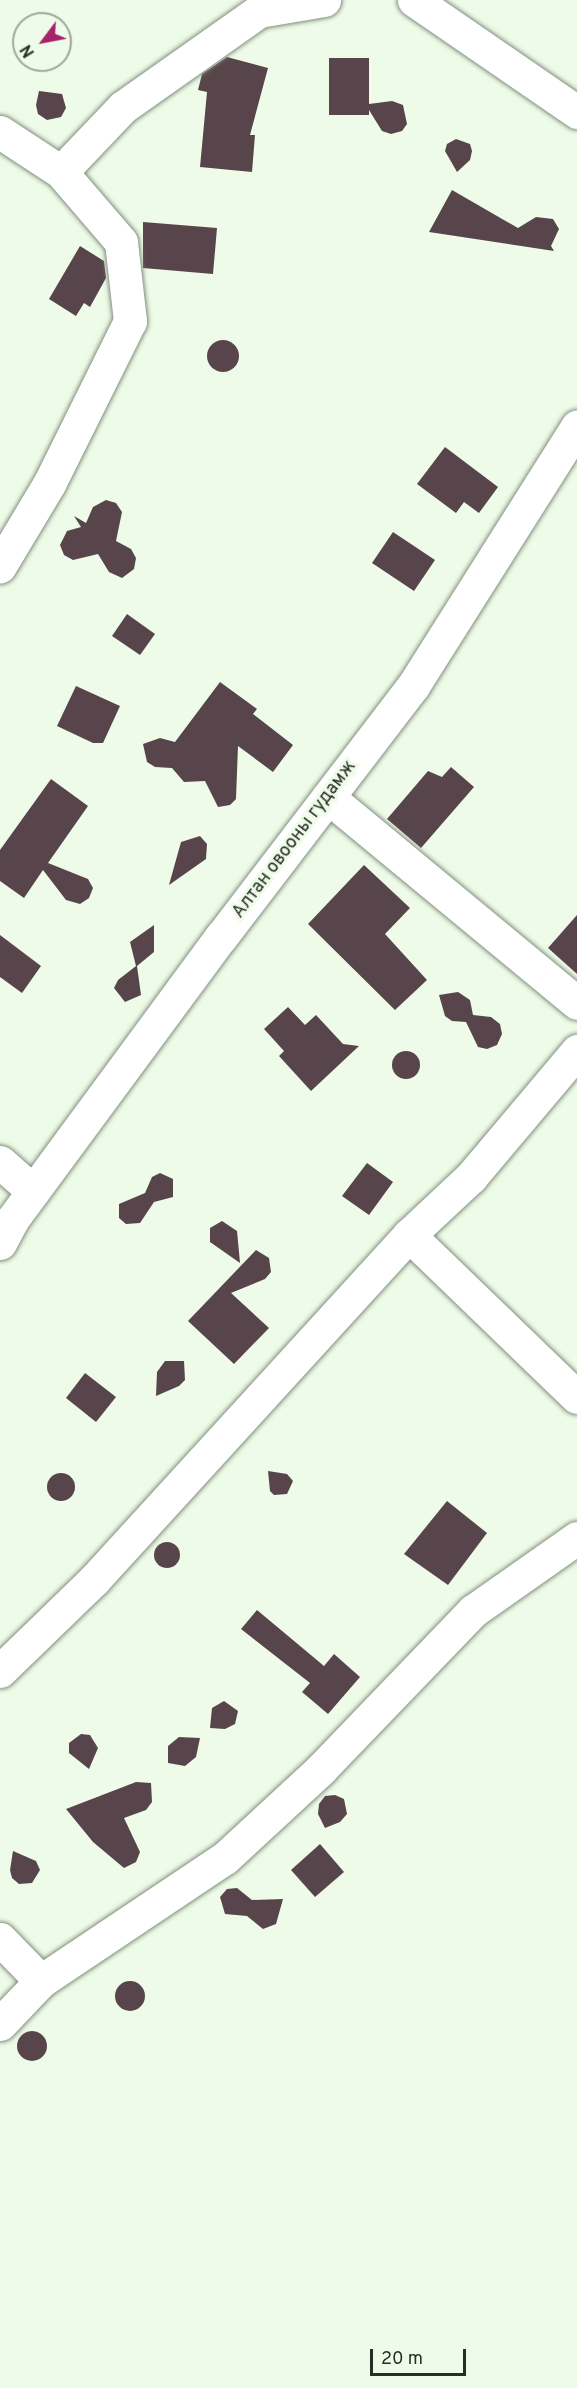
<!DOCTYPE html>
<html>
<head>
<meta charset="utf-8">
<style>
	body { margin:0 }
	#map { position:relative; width:577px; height:2388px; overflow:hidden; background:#edfbe8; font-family:Overpass,sans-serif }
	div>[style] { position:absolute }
	.building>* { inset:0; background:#58454c }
	.round { border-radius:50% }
	.roads { filter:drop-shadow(0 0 2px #828f7e) drop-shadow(0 0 2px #828f7e) }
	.minor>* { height:33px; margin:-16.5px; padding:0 16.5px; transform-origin:16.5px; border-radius:16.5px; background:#fff }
	.major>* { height:33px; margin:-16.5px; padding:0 16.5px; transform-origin:16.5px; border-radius:16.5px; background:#fff }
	span { translate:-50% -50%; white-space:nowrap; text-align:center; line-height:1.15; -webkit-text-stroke:6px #edfbe8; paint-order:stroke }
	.street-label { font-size:18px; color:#282d26 }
	.north { position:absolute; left:12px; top:12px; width:60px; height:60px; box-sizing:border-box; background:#edfbe8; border:2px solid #9ea99a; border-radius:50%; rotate:238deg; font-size:16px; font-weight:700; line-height:24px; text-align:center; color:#282d26 }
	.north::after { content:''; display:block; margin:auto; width:21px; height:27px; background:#a8226b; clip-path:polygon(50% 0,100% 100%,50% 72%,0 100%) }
	.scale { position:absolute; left:370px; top:2349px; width:96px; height:27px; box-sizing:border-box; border:3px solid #282d26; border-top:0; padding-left:8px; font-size:18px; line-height:21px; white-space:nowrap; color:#282d26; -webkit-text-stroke:4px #edfbe8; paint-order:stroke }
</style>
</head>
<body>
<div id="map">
	<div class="building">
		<i style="clip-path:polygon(227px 57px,268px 68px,250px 135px,255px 135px,252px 172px,200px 167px,207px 92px,198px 90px,202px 74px)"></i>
		<i style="clip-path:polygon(329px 58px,369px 58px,369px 104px,392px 101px,403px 105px,407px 124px,402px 131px,391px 134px,382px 131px,369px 110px,369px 115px,329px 115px)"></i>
		<i style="clip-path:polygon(39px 91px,62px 94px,66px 108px,61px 117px,47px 120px,38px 114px,36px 105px)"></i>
		<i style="clip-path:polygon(456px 139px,470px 144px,472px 151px,470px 160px,457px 172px,445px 151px,447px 144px)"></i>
		<i style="clip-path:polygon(452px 190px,518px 228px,536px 217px,553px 219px,559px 229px,551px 246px,554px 251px,429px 232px)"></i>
		<i style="clip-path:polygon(143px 222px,217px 228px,213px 274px,143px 268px)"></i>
		<i style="clip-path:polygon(80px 246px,104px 261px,106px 278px,90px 307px,84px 303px,76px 316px,49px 299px)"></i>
		<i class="round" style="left:207px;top:340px;width:32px;height:32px"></i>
		<i style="clip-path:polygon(445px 447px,498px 487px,479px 513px,464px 502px,456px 513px,417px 484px)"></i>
		<i style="clip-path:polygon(106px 500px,116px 503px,122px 512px,116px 541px,131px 549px,136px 558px,134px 569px,122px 578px,109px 572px,98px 554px,73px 560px,64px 555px,60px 545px,67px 531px,81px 527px,74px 516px,86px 523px,93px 507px)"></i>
		<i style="clip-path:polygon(393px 532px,435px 560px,414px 591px,372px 563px)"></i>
		<i style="clip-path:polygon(127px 614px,155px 634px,140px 655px,112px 636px)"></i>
		<i style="clip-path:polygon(220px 682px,257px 709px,253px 714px,293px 745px,273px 772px,238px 746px,236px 799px,230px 805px,218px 807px,205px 781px,184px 782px,172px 768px,155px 767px,147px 762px,143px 744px,160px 738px,175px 742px)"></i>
		<i style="clip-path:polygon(76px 686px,120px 706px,103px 743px,93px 743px,57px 726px)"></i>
		<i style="clip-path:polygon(451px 767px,474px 787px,421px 848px,387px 819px,428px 771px,442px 777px)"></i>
		<i style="clip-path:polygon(51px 779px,88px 806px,48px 863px,88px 879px,93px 888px,89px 898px,80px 904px,66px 900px,43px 870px,24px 898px,0 881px,0 850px)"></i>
		<i style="clip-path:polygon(200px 836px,207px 844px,206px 859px,169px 885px,181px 842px)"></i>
		<i style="clip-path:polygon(364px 865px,410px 908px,385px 934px,427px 980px,395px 1010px,308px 924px)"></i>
		<i style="clip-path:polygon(577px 915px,577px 974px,548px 948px)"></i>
		<i style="clip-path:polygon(154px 925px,154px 952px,137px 966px,141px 995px,125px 1002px,114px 988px,118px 980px,136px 966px,130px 942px)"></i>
		<i style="clip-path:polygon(0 935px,41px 966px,22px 993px,0 977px)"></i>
		<i style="clip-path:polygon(458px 992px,470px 1000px,473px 1015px,491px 1017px,500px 1024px,502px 1034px,497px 1045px,487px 1049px,478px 1047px,466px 1022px,452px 1021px,445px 1016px,439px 995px)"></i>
		<i style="clip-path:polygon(288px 1007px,305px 1025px,316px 1015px,343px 1044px,359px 1046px,311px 1091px,279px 1056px,284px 1051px,264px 1029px)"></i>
		<i class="round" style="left:392px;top:1051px;width:28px;height:28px"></i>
		<i style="clip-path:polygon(367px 1163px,393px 1182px,369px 1215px,342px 1196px)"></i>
		<i style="clip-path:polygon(160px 1173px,173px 1179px,173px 1197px,154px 1202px,140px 1223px,126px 1224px,119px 1218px,119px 1204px,145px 1193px,152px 1177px)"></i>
		<i style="clip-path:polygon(222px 1221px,237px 1231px,240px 1263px,210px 1242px,210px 1228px)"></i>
		<i style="clip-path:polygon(256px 1250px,269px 1258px,271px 1272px,265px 1279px,231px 1293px,269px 1328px,234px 1364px,188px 1321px)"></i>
		<i style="clip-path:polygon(165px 1361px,184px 1361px,185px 1380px,179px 1386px,156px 1396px,157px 1372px)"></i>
		<i style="clip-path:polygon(85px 1373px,116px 1397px,96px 1422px,66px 1398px)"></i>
		<i style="clip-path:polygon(268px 1471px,287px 1474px,293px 1481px,287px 1494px,274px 1495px,270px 1491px)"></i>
		<i class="round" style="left:47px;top:1473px;width:28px;height:28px"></i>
		<i style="clip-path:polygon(447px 1501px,487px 1533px,448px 1585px,404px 1554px)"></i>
		<i class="round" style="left:154px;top:1542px;width:26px;height:26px"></i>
		<i style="clip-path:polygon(257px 1610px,324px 1666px,334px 1654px,360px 1677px,328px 1714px,302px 1692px,310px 1683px,241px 1629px)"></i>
		<i style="clip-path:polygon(224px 1701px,238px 1711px,235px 1724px,225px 1729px,210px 1728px,212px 1708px)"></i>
		<i style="clip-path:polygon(81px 1734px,90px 1735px,98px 1748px,89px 1769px,69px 1753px,69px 1743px)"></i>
		<i style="clip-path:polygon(179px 1737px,200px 1738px,196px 1757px,185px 1766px,168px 1763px,168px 1746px)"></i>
		<i style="clip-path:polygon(136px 1782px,151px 1783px,152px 1802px,146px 1810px,124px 1818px,140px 1852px,136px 1862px,124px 1868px,93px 1842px,66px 1809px)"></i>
		<i style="clip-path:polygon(335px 1795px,344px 1799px,347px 1814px,340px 1822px,325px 1828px,318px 1814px,319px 1804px,325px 1796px)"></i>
		<i style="clip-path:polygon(320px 1844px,344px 1872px,315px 1897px,291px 1870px)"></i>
		<i style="clip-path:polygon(13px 1851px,36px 1861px,40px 1870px,32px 1883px,19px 1884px,12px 1878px,10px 1870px)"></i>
		<i style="clip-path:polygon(237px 1888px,252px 1900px,283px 1899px,276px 1924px,263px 1929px,247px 1916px,225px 1914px,220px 1897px,227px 1889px)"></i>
		<i class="round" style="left:115px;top:1981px;width:30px;height:30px"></i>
		<i class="round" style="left:17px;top:2031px;width:30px;height:30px"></i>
	</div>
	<div class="roads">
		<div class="minor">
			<i style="left:414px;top:0;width:198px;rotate:34.5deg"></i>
			<i style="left:0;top:132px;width:73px;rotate:33.3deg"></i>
			<i style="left:61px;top:172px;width:92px;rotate:49.4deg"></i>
			<i style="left:121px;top:242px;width:80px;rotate:83.5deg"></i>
			<i style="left:130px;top:321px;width:182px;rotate:116.4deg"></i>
			<i style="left:49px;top:484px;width:96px;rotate:120.9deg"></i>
			<i style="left:61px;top:172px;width:90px;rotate:-46.4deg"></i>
			<i style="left:123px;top:107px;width:166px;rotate:-35.2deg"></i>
			<i style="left:259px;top:11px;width:66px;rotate:-9.6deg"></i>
			<i style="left:328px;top:797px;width:323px;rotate:39.6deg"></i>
			<i style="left:0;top:1162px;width:44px;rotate:41.3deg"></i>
			<i style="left:409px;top:1235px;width:233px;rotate:44deg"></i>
			<i style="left:0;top:1671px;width:131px;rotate:-44.1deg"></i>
			<i style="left:94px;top:1580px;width:467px;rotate:-47.6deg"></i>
			<i style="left:409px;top:1235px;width:85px;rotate:-43.1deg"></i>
			<i style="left:471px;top:1177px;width:165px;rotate:-49.9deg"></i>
			<i style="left:0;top:1939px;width:59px;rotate:45.7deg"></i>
			<i style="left:0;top:2024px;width:59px;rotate:-46.4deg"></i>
			<i style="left:41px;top:1981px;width:221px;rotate:-33.8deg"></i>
			<i style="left:225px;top:1858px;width:131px;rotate:-42.8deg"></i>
			<i style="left:321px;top:1769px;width:219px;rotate:-46.1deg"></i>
			<i style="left:473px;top:1611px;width:127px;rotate:-35.1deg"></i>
		</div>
		<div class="major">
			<i style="left:0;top:1243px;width:26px;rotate:-62deg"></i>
			<i style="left:12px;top:1220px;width:352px;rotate:-53.6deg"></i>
			<i style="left:221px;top:937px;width:316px;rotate:-52.6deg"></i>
			<i style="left:413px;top:686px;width:307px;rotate:-57.7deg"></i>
		</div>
	</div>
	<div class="street-label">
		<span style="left:295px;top:840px;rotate:-53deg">Алтан овооны гудамж</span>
	</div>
	<div class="north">N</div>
	<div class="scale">20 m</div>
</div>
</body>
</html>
